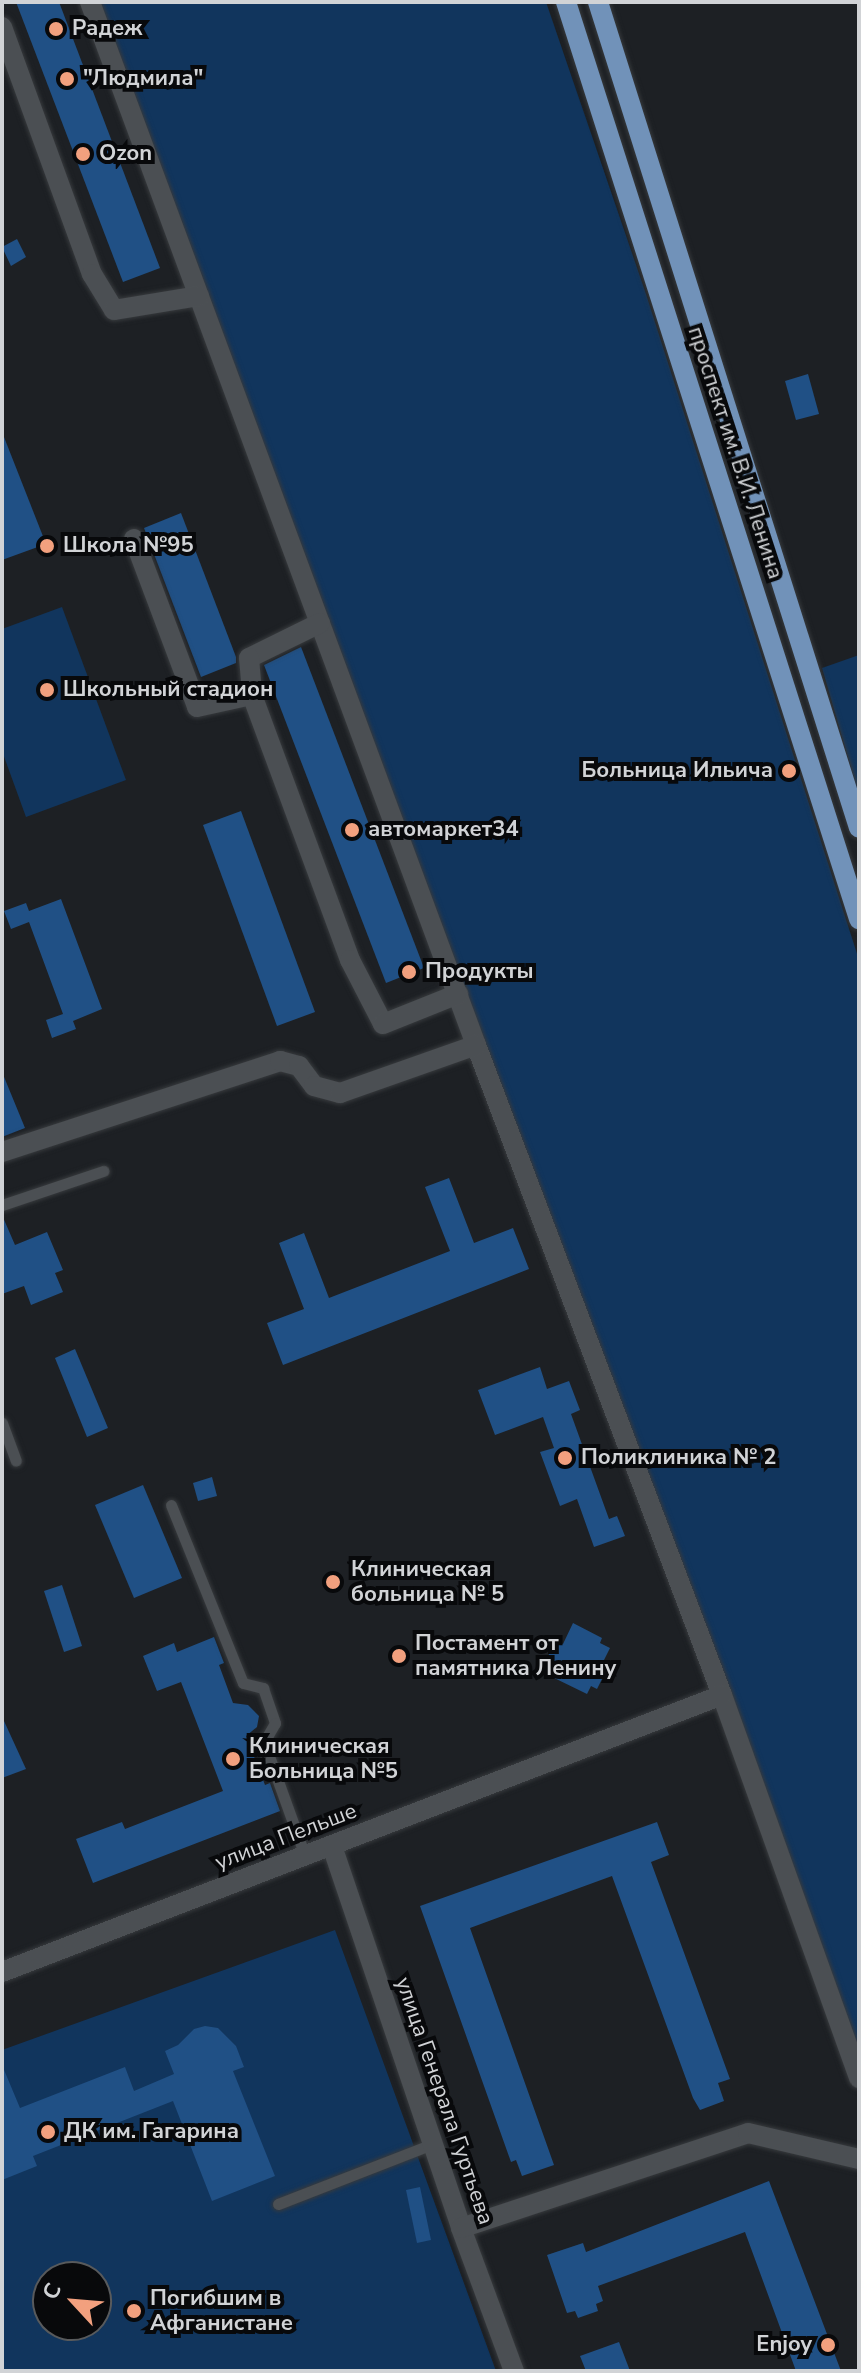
<!DOCTYPE html>
<html>
<head>
<meta charset="utf-8">
<style>
	body { margin:0 }
	#map { position:relative; width:861px; height:2373px; overflow:hidden; background:#1d2024; font-family:"Nunito Sans",sans-serif }
	div>[style] { position:absolute }
	.green>* { inset:0; background:#11355d }
	.building>* { inset:0; background:#205085 }
	.roads { filter:drop-shadow(0 0 2px #373a3d) drop-shadow(0 0 2px #373a3d) }
	.service>* { height:11px; margin:-5.5px; padding:0 5.5px; transform-origin:5.5px; border-radius:5.5px; background:#4b4f53 }
	.minor>* { height:20px; margin:-10px; padding:0 10px; transform-origin:10px; border-radius:10px; background:#4b4f53 }
	.primary>* { height:20px; margin:-10px; padding:0 10px; transform-origin:10px; border-radius:10px; background:#7192b9 }
	.tram>* { height:2px; margin:-1px; padding:0 1px; transform-origin:1px; border-radius:1px; background:#84878a }
	.dots>* { width:22px; height:22px; translate:-50% -50%; box-sizing:border-box; border:4px solid #08090b; border-radius:50% }
	span { translate:-50% -50%; white-space:nowrap; text-align:center; line-height:1.15; -webkit-text-stroke:8px #08090b; paint-order:stroke }
	.poi-label { font-size:22px; color:#d1d3d6; font-weight:700 }
	.left { translate:0 -50%; text-align:left }
	.right { translate:-100% -50%; text-align:right }
	.street-label { font-size:22px; color:#d1d3d6 }
	.frame { position:absolute; inset:0; border:4px solid #d1d3d6; pointer-events:none }
	.north { position:absolute; left:32px; top:2261px; width:80px; height:80px; box-sizing:border-box; background:#08090b; border:2px solid #585a5c; border-radius:50%; rotate:296deg; font-size:22px; font-weight:700; line-height:32px; text-align:center; color:#d1d3d6 }
	.north::after { content:''; display:block; margin:auto; width:28px; height:36px; background:#f2a07e; clip-path:polygon(50% 0,100% 100%,50% 72%,0 100%) }
</style>
</head>
<body>
<div id="map">
	<div class="green">
		<i style="clip-path:polygon(99px 2px,546px 2px,646px 294px,859px 960px,859px 2051px)"></i>
		<i style="clip-path:polygon(62px 607px,126px 780px,26px 817px,2px 751px,2px 629px)"></i>
		<i style="clip-path:polygon(859px 655px,859px 795px,822px 668px)"></i>
		<i style="clip-path:polygon(evenodd,335px 1930px,496px 2371px,2px 2371px,2px 2050px,335px 1930px,48px 2277px,96px 2277px,96px 2325px,48px 2325px,48px 2277px)"></i>
	</div>
	<div class="building">
		<i style="clip-path:polygon(16px 2px,59px 2px,160px 268px,123px 282px)"></i>
		<i style="clip-path:polygon(17px 239px,26px 257px,11px 266px,2px 247px)"></i>
		<i style="clip-path:polygon(808px 374px,819px 414px,796px 420px,785px 381px)"></i>
		<i style="clip-path:polygon(2px 432px,46px 544px,2px 560px)"></i>
		<i style="clip-path:polygon(181px 513px,236px 657px,236px 663px,201px 677px,144px 528px)"></i>
		<i style="clip-path:polygon(301px 647px,424px 968px,386px 983px,264px 665px)"></i>
		<i style="clip-path:polygon(241px 811px,315px 1012px,277px 1026px,203px 825px)"></i>
		<i style="clip-path:polygon(61px 899px,102px 1009px,73px 1021px,76px 1029px,52px 1038px,46px 1020px,63px 1014px,29px 922px,11px 929px,4px 911px,26px 903px,29px 911px)"></i>
		<i style="clip-path:polygon(2px 1072px,25px 1128px,2px 1137px)"></i>
		<i style="clip-path:polygon(449px 1178px,474px 1243px,513px 1228px,529px 1269px,283px 1365px,267px 1323px,304px 1309px,279px 1243px,304px 1233px,329px 1298px,450px 1251px,425px 1187px)"></i>
		<i style="clip-path:polygon(2px 1215px,15px 1245px,47px 1232px,63px 1270px,55px 1273px,63px 1292px,31px 1305px,24px 1286px,2px 1294px)"></i>
		<i style="clip-path:polygon(75px 1349px,108px 1428px,87px 1437px,55px 1358px)"></i>
		<i style="clip-path:polygon(540px 1367px,547px 1389px,569px 1381px,580px 1410px,571px 1414px,609px 1519px,617px 1516px,625px 1536px,594px 1547px,577px 1499px,560px 1506px,540px 1452px,554px 1448px,543px 1417px,495px 1435px,478px 1390px)"></i>
		<i style="clip-path:polygon(212px 1477px,217px 1496px,198px 1501px,193px 1483px)"></i>
		<i style="clip-path:polygon(143px 1485px,182px 1578px,134px 1598px,95px 1505px)"></i>
		<i style="clip-path:polygon(62px 1585px,82px 1646px,64px 1652px,44px 1591px)"></i>
		<i style="clip-path:polygon(573px 1623px,602px 1638px,600px 1643px,610px 1648px,602px 1664px,608px 1667px,597px 1689px,591px 1686px,587px 1694px,546px 1674px,552px 1663px,546px 1660px,556px 1641px,563px 1644px)"></i>
		<i style="clip-path:polygon(214px 1637px,224px 1663px,219px 1665px,233px 1703px,248px 1705px,259px 1716px,257px 1727px,246px 1736px,265px 1785px,270px 1783px,280px 1811px,93px 1883px,76px 1839px,122px 1822px,125px 1829px,223px 1791px,181px 1682px,157px 1691px,143px 1656px,174px 1643px,177px 1652px)"></i>
		<i style="clip-path:polygon(4px 1721px,26px 1769px,2px 1778px,2px 1722px)"></i>
		<i style="clip-path:polygon(657px 1822px,669px 1855px,651px 1862px,730px 2079px,718px 2083px,724px 2101px,700px 2110px,693px 2098px,612px 1876px,470px 1928px,554px 2165px,522px 2176px,516px 2160px,511px 2162px,420px 1906px)"></i>
		<i style="clip-path:polygon(205px 2026px,218px 2028px,236px 2046px,244px 2067px,233px 2071px,275px 2176px,212px 2201px,173px 2101px,33px 2156px,37px 2166px,2px 2180px,2px 2065px,20px 2108px,125px 2067px,134px 2091px,174px 2074px,165px 2051px,178px 2045px,194px 2029px)"></i>
		<i style="clip-path:polygon(769px 2181px,841px 2371px,796px 2371px,745px 2232px,598px 2286px,603px 2301px,596px 2304px,598px 2311px,578px 2318px,575px 2311px,567px 2313px,547px 2255px,583px 2243px,586px 2252px)"></i>
		<i style="clip-path:polygon(420px 2187px,431px 2240px,417px 2243px,406px 2190px)"></i>
		<i style="clip-path:polygon(619px 2342px,630px 2371px,586px 2371px,580px 2356px)"></i>
	</div>
	<div class="roads">
		<div class="service">
			<i style="left:2px;top:1205px;width:107px;rotate:-18.6deg"></i>
			<i style="left:2px;top:1423px;width:40px;rotate:69.8deg"></i>
			<i style="left:171px;top:1505px;width:192px;rotate:68deg"></i>
			<i style="left:243px;top:1683px;width:21px;rotate:14deg"></i>
			<i style="left:263px;top:1688px;width:37px;rotate:71deg"></i>
			<i style="left:275px;top:1723px;width:22px;rotate:120deg"></i>
			<i style="left:264px;top:1742px;width:121px;rotate:70.2deg"></i>
			<i style="left:278px;top:2204px;width:166px;rotate:-21.2deg"></i>
		</div>
		<div class="minor">
			<i style="left:90px;top:2px;width:1112px;rotate:69.69deg"></i>
			<i style="left:476px;top:1045px;width:695px;rotate:69.27deg"></i>
			<i style="left:722px;top:1695px;width:407px;rotate:70.3deg"></i>
			<i style="left:2px;top:27px;width:263px;rotate:70deg"></i>
			<i style="left:92px;top:274px;width:42px;rotate:58.6deg"></i>
			<i style="left:114px;top:310px;width:86px;rotate:-9.4deg"></i>
			<i style="left:134px;top:539px;width:179px;rotate:69.4deg"></i>
			<i style="left:197px;top:707px;width:56px;rotate:-12.3deg"></i>
			<i style="left:320px;top:623px;width:79px;rotate:153.8deg"></i>
			<i style="left:249px;top:658px;width:37px;rotate:85deg"></i>
			<i style="left:252px;top:695px;width:283px;rotate:69.7deg"></i>
			<i style="left:350px;top:960px;width:72px;rotate:62.7deg"></i>
			<i style="left:383px;top:1024px;width:81px;rotate:-21.8deg"></i>
			<i style="left:2px;top:1152px;width:293px;rotate:-18.1deg"></i>
			<i style="left:280px;top:1061px;width:20px;rotate:15deg"></i>
			<i style="left:299px;top:1066px;width:25px;rotate:53deg"></i>
			<i style="left:314px;top:1086px;width:27px;rotate:15deg"></i>
			<i style="left:340px;top:1093px;width:144px;rotate:-19.4deg"></i>
			<i style="left:332px;top:1846px;width:403px;rotate:71.3deg"></i>
			<i style="left:461px;top:2228px;width:153px;rotate:69.7deg"></i>
			<i style="left:2px;top:1972px;width:771px;rotate:-21.04deg"></i>
			<i style="left:461px;top:2228px;width:302px;rotate:-18.3deg"></i>
			<i style="left:748px;top:2133px;width:114px;rotate:13.2deg"></i>
		</div>
		<div class="primary">
			<i style="left:566px;top:2px;width:963px;rotate:72.28deg"></i>
			<i style="left:598px;top:2px;width:866px;rotate:72.46deg"></i>
		</div>
	</div>
	<div class="tram">
		<i style="left:859px;top:619px;width:81px;rotate:90deg"></i>
	</div>
	<div class="dots">
		<i style="left:56px;top:29px;background:#f2a07e"></i>
		<i style="left:67px;top:79px;background:#f2a07e"></i>
		<i style="left:83px;top:154px;background:#f2a07e"></i>
		<i style="left:47px;top:546px;background:#f2a07e"></i>
		<i style="left:47px;top:690px;background:#f2a07e"></i>
		<i style="left:789px;top:771px;background:#f2a07e"></i>
		<i style="left:352px;top:830px;background:#f2a07e"></i>
		<i style="left:409px;top:972px;background:#f2a07e"></i>
		<i style="left:565px;top:1458px;background:#f2a07e"></i>
		<i style="left:333px;top:1582px;background:#f2a07e"></i>
		<i style="left:399px;top:1656px;background:#f2a07e"></i>
		<i style="left:233px;top:1759px;background:#f2a07e"></i>
		<i style="left:48px;top:2132px;background:#f2a07e"></i>
		<i style="left:134px;top:2311px;background:#f2a07e"></i>
		<i style="left:828px;top:2345px;background:#f2a07e"></i>
	</div>
	<div class="poi-label">
		<span class="left" style="left:72px;top:29px">Радеж</span>
		<span class="left" style="left:83px;top:79px">"Людмила"</span>
		<span class="left" style="left:99px;top:154px">Ozon</span>
		<span class="left" style="left:63px;top:546px">Школа №95</span>
		<span class="left" style="left:63px;top:690px">Школьный стадион</span>
		<span class="right" style="left:773px;top:771px">Больница Ильича</span>
		<span class="left" style="left:368px;top:830px">автомаркет34</span>
		<span class="left" style="left:425px;top:972px">Продукты</span>
		<span class="left" style="left:581px;top:1458px">Поликлиника № 2</span>
		<span class="left" style="left:351px;top:1582px">Клиническая<br>больница № 5</span>
		<span class="left" style="left:415px;top:1656px">Постамент от<br>памятника Ленину</span>
		<span class="left" style="left:249px;top:1759px">Клиническая<br>Больница №5</span>
		<span class="left" style="left:64px;top:2132px">ДК им. Гагарина</span>
		<span class="left" style="left:150px;top:2311px">Погибшим в<br>Афганистане</span>
		<span class="right" style="left:812px;top:2345px">Enjoy</span>
	</div>
	<div class="street-label">
		<span style="left:735px;top:453px;rotate:72deg">проспект им. В.И. Ленина</span>
		<span style="left:286px;top:1837px;rotate:-21deg">улица Пельше</span>
		<span style="left:444px;top:2101px;rotate:71deg">улица Генерала Гуртьева</span>
	</div>
	<div class="frame"></div>
	<div class="north">С</div>
</div>
</body>
</html>
